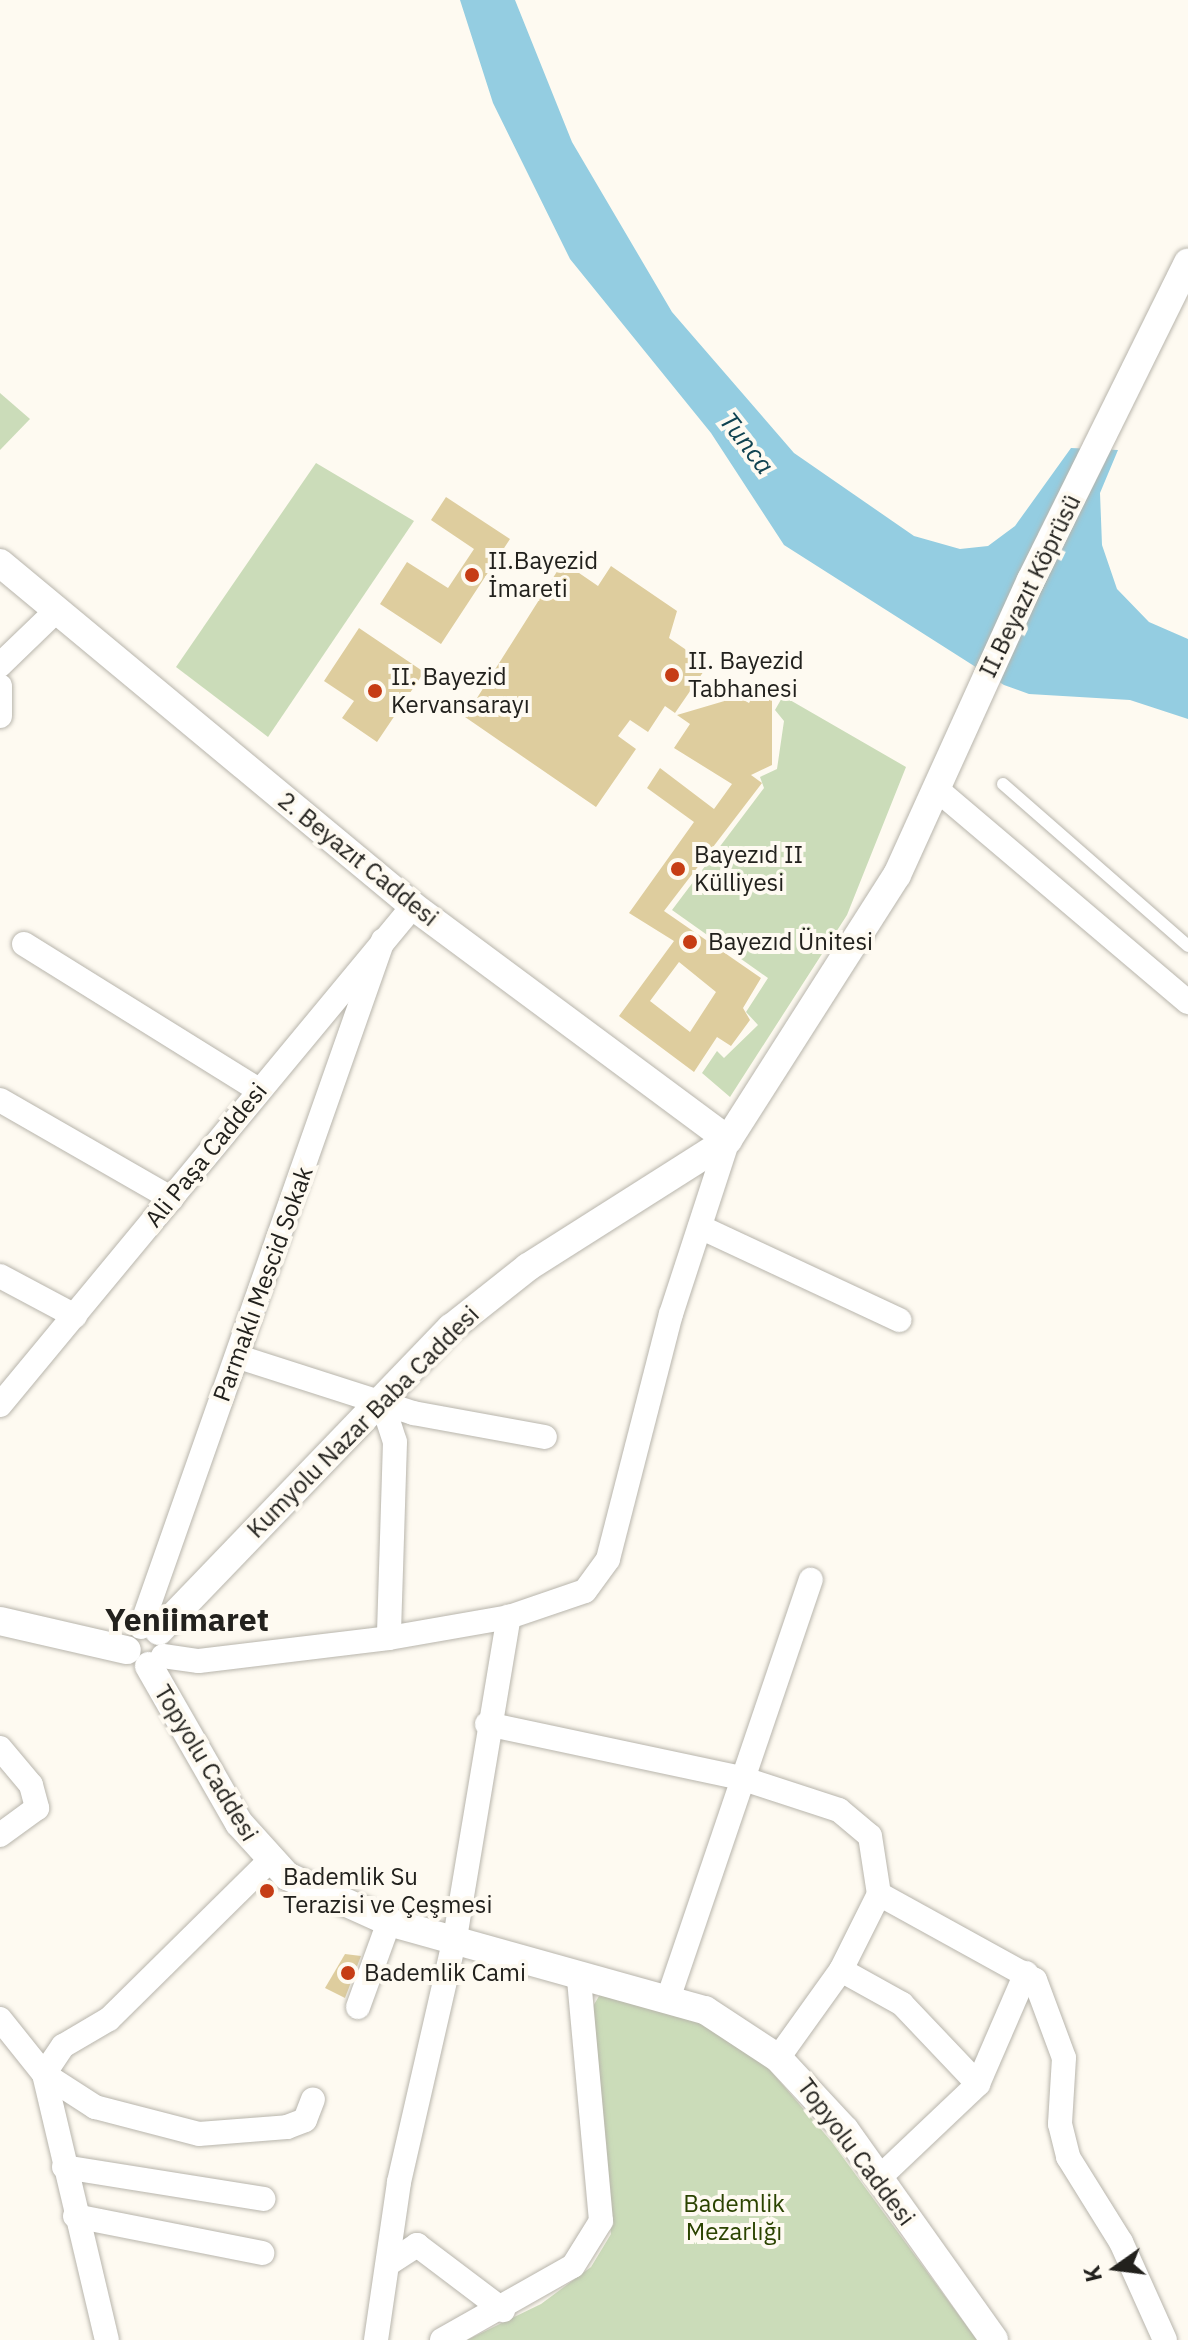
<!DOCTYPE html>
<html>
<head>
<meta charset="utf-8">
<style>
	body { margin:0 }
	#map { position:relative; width:1188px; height:2340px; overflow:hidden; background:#fefaf1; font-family:"IBM Plex Sans",sans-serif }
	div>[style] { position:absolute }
	.green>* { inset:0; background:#cbdcb9 }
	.water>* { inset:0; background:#94cde1 }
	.building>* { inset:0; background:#decd9e }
	.roads { filter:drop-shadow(0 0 2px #b8b5ac) drop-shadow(0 0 2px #b8b5ac) }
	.service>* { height:12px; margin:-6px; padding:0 6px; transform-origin:6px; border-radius:6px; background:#fff }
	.minor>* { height:24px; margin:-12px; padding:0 12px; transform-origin:12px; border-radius:12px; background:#fff }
	.tertiary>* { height:28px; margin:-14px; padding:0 14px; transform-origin:14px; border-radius:14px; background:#fff }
	.dots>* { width:22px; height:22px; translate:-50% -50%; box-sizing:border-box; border:4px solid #fefaf1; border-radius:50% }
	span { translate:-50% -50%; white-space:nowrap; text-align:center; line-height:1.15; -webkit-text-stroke:8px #fefaf1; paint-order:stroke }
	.poi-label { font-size:24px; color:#22211d }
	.left { translate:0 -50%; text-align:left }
	.street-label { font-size:24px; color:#22211d }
	.park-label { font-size:24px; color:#2b4300 }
	.water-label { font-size:26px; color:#104351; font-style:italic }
	.district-label { font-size:32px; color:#22211d; font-weight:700 }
	.north { position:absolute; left:1076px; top:2228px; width:80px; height:80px; -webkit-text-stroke:6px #fefaf1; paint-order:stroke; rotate:256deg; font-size:22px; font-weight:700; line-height:32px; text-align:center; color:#22211d }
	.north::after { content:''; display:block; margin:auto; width:28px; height:36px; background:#22211d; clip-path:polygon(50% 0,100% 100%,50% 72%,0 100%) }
</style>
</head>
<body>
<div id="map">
	<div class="green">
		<i style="clip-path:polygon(0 393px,30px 419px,0 450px)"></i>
		<i style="clip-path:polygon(316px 463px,414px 521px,268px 737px,176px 667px)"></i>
		<i style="clip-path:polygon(783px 696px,906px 767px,847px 915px,730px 1097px,702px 1073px,717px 1051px,724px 1058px,758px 1025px,746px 1012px,768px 978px,672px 910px,764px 788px,760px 777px,777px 769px,784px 721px,775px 710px)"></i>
		<i style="clip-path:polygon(602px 1991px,693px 2016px,745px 2041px,831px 2141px,977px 2340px,467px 2340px,541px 2304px,591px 2267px,611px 2234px,589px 2013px)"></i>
	</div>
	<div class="water">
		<i style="clip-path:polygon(460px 0,515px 0,572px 142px,672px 312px,794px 453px,914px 536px,960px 549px,988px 546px,1015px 526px,1071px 448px,1118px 450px,1100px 493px,1102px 545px,1117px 589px,1149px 622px,1188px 639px,1188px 719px,1130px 700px,1029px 694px,1004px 685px,784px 545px,711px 433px,570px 259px,493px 103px)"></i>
	</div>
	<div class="building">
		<i style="clip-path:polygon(446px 497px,510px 539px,441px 644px,380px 604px,407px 562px,448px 588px,474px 549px,431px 520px)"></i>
		<i style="clip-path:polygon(563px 562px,598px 586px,611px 566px,677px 611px,669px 638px,708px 665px,675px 713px,665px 706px,648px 732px,630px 720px,618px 736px,636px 749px,596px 807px,465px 717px)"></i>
		<i style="clip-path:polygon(359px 628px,424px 672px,377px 742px,342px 718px,354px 701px,324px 681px)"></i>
		<i style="clip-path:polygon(evenodd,756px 690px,772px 696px,772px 765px,751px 775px,762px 783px,664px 911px,761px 978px,743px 1008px,750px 1020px,731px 1046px,717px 1037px,694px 1072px,619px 1016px,674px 941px,629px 913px,694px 822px,647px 788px,660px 768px,714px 809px,732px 784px,674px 748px,690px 724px,677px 715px,738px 697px,749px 703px,756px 690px,679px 962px,716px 992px,690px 1032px,650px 1001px,679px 962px)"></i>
		<i style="clip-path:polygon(345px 1954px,361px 1956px,345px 1998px,325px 1988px)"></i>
	</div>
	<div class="roads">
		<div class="service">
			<i style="left:1003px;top:784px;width:246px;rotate:41.2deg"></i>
		</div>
		<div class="minor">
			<i style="left:0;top:665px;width:78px;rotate:-44deg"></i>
			<i style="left:0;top:686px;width:30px;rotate:90deg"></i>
			<i style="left:940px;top:792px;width:325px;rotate:40.3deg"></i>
			<i style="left:24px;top:944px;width:274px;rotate:31.9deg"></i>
			<i style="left:0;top:1100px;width:198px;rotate:29.9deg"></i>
			<i style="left:700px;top:1227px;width:220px;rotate:25deg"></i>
			<i style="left:0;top:1276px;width:85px;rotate:28.1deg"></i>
			<i style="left:239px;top:1357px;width:183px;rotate:17.8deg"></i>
			<i style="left:413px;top:1413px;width:134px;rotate:10.3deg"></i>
			<i style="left:381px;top:1399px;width:45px;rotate:72deg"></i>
			<i style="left:395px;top:1442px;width:196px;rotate:91.8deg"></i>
			<i style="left:389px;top:1638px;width:122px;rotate:-9.9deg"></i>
			<i style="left:509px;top:1617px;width:80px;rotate:-18.9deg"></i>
			<i style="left:585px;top:1591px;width:39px;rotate:-54deg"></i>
			<i style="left:608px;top:1559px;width:253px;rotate:-75.6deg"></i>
			<i style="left:671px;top:1314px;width:183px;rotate:-71.9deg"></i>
			<i style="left:0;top:1405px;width:648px;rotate:-50.39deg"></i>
			<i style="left:141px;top:1627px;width:728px;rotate:-70.59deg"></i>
			<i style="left:163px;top:1656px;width:36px;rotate:8deg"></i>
			<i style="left:199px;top:1661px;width:191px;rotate:-6.9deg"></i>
			<i style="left:487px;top:1724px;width:260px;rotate:12deg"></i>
			<i style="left:741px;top:1778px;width:103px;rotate:18.1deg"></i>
			<i style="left:839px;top:1810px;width:40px;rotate:40deg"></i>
			<i style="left:870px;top:1836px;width:59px;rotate:81.2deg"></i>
			<i style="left:879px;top:1894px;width:178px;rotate:28.9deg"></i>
			<i style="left:1035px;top:1980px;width:83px;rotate:69.6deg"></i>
			<i style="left:1064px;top:2058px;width:66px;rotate:93.5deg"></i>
			<i style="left:1060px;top:2124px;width:34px;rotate:76deg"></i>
			<i style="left:1068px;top:2157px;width:100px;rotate:58.1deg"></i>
			<i style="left:1121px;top:2242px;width:107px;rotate:65.8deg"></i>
			<i style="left:0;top:1748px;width:48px;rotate:50deg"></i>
			<i style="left:31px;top:1785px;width:24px;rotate:75deg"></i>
			<i style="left:37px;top:1808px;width:46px;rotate:143.9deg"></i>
			<i style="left:841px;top:1970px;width:70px;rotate:29.1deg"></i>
			<i style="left:902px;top:2004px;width:110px;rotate:46.5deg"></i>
			<i style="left:668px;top:1999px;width:443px;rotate:-71.2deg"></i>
			<i style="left:358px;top:2007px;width:90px;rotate:-70deg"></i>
			<i style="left:0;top:2019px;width:70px;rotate:51.3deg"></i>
			<i style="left:44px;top:2074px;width:34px;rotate:-56deg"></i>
			<i style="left:63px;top:2046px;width:53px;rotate:-30.4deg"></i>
			<i style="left:109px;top:2019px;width:223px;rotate:-44.6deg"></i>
			<i style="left:778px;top:2058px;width:108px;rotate:-54.4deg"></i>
			<i style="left:841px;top:1970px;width:85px;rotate:-63.4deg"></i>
			<i style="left:44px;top:2074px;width:61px;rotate:32.9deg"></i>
			<i style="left:95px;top:2107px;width:107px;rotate:14.6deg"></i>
			<i style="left:199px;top:2134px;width:88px;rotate:-4.5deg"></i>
			<i style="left:287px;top:2127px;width:19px;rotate:-21deg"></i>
			<i style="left:305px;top:2120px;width:22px;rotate:-69deg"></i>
			<i style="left:44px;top:2074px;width:273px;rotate:76.7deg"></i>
			<i style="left:64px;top:2167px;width:202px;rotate:9.1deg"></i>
			<i style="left:879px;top:2178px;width:137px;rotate:-43.5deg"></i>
			<i style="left:978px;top:2084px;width:121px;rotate:-66.6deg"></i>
			<i style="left:75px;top:2216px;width:191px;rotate:11.2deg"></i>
			<i style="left:388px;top:2264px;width:35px;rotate:-33deg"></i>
			<i style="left:417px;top:2245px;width:108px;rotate:37.1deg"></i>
			<i style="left:376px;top:2340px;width:160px;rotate:-81.7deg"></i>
			<i style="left:399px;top:2182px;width:250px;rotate:-77.1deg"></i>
			<i style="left:455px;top:1938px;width:326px;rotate:-80.5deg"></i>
			<i style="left:442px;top:2340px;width:150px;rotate:-29.5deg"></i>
			<i style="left:573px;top:2266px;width:53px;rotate:-58.1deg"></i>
			<i style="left:601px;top:2221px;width:242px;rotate:-95.2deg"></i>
		</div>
		<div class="tertiary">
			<i style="left:0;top:563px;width:537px;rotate:39.71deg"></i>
			<i style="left:413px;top:906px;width:392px;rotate:36.6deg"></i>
			<i style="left:0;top:1621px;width:130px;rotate:12.9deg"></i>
			<i style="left:159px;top:1631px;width:421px;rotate:-46.1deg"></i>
			<i style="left:451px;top:1328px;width:98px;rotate:-38.4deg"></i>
			<i style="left:528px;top:1267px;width:237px;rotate:-32.4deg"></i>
			<i style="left:728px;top:1140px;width:314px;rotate:-57.5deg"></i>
			<i style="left:897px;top:875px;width:324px;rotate:-65.6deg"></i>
			<i style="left:1031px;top:580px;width:354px;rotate:-63.7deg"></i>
			<i style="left:149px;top:1666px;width:181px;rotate:60.2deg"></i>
			<i style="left:239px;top:1823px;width:72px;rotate:47.8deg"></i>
			<i style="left:287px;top:1876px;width:112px;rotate:24.3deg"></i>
			<i style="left:389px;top:1922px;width:328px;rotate:15.6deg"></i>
			<i style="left:705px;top:2010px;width:87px;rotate:33.3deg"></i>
			<i style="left:778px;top:2058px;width:98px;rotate:47.1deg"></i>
			<i style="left:845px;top:2130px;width:257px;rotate:54.6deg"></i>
		</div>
	</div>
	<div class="dots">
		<i style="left:472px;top:575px;background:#c63d15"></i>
		<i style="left:672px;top:675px;background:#c63d15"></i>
		<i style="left:375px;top:691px;background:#c63d15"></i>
		<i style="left:678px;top:869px;background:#c63d15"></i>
		<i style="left:690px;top:942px;background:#c63d15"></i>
		<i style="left:267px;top:1891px;background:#c63d15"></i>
		<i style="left:348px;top:1973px;background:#c63d15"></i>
	</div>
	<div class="poi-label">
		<span class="left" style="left:488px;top:575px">II.Bayezid<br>İmareti</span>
		<span class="left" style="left:688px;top:675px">II. Bayezid<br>Tabhanesi</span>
		<span class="left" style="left:391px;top:691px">II. Bayezid<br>Kervansarayı</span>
		<span class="left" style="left:694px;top:869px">Bayezıd II<br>Külliyesi</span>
		<span class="left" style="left:708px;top:942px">Bayezıd Ünitesi</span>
		<span class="left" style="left:283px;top:1891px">Bademlik Su<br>Terazisi ve Çeşmesi</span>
		<span class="left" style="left:364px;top:1973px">Bademlik Cami</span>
	</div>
	<div class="street-label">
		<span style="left:1030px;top:586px;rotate:-64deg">II.Beyazıt Köprüsü</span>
		<span style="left:358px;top:859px;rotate:39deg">2. Beyazıt Caddesi</span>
		<span style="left:206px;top:1155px;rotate:-51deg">Ali Paşa Caddesi</span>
		<span style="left:263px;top:1284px;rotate:-70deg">Parmaklı Mescid Sokak</span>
		<span style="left:363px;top:1422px;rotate:-45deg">Kumyolu Nazar Baba Caddesi</span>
		<span style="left:206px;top:1763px;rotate:59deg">Topyolu Caddesi</span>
		<span style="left:856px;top:2152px;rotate:53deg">Topyolu Caddesi</span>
	</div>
	<div class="park-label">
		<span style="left:734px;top:2218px">Bademlik<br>Mezarlığı</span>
	</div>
	<div class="water-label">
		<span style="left:747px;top:443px;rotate:52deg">Tunca</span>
	</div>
	<div class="district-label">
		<span style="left:187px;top:1619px">Yeniimaret</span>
	</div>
	<div class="north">K</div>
</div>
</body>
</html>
